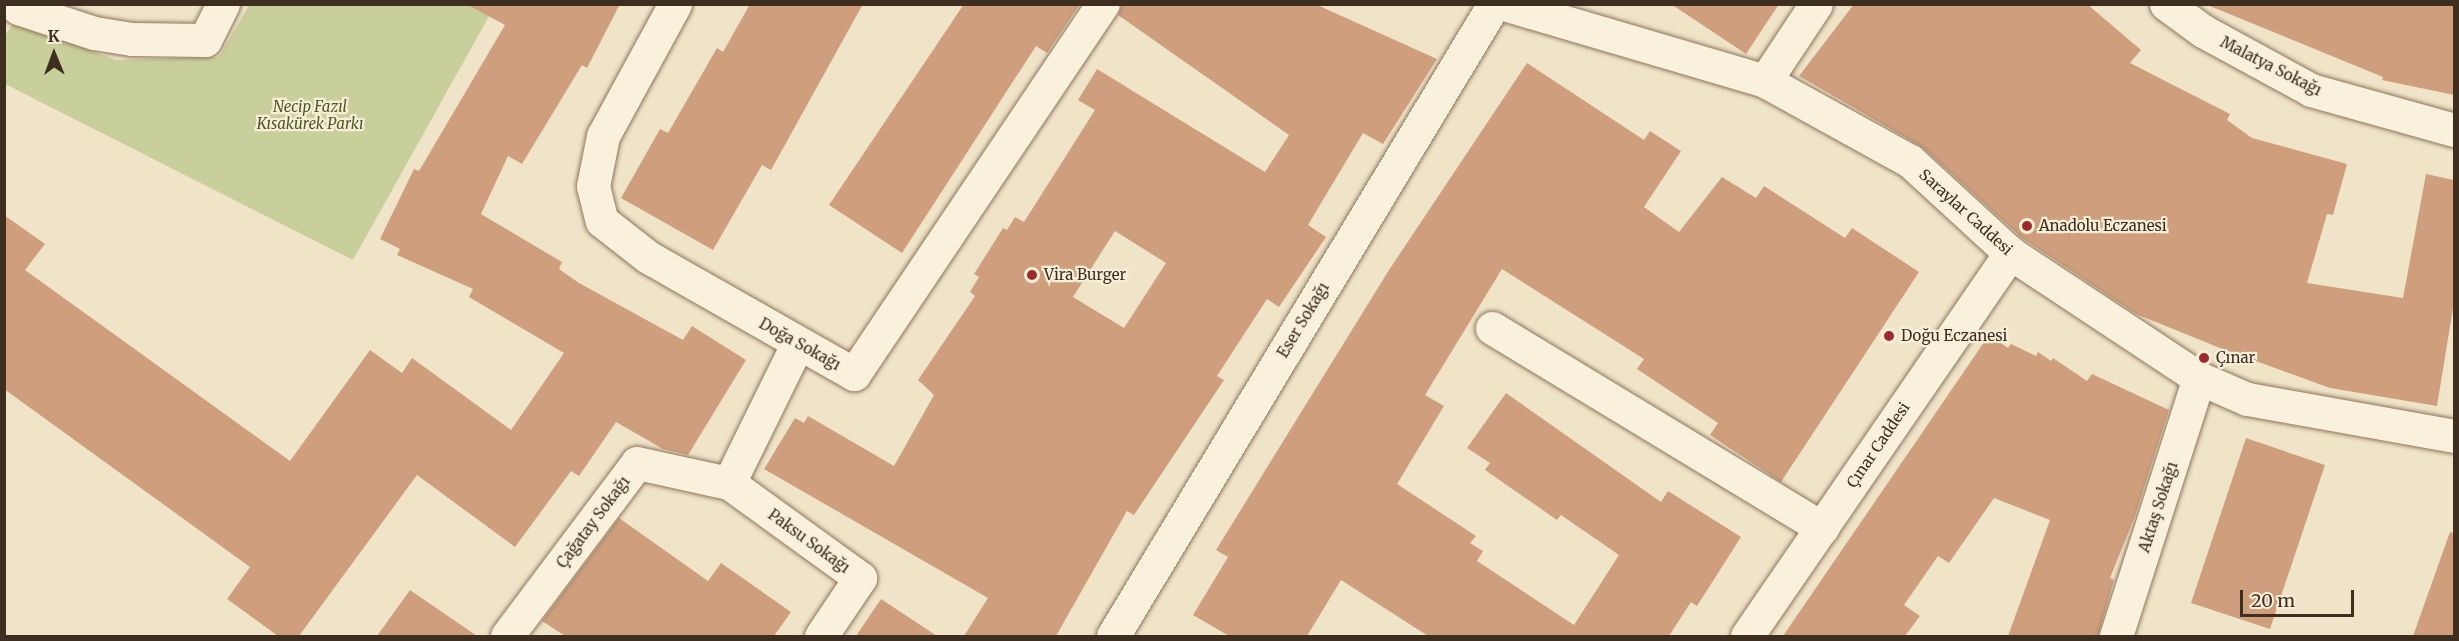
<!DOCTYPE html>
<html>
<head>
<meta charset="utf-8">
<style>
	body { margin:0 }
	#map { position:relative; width:2459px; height:641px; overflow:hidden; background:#f0e4c8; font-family:Merriweather,serif }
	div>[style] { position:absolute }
	.green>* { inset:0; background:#c9cf9b }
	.building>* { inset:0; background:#cf9f7d }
	.roads { filter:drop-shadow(0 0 2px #8d765c) drop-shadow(0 0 2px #8d765c) }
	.street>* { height:33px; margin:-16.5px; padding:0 16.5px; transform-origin:16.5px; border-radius:16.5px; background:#faf1dc }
	.secondary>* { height:33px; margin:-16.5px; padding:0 16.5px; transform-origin:16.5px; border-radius:16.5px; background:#faf1dc }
	.dots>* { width:16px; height:16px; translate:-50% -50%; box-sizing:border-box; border:3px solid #f7eed8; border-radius:50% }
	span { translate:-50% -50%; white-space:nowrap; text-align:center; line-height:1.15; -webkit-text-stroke:4.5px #f7eed8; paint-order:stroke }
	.street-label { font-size:15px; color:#3d2e20 }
	.park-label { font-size:15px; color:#4d5a26; font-style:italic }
	.poi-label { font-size:15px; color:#3d2e20 }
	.left { translate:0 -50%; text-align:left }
	.frame { position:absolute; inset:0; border:6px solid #3d2e20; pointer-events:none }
	.north { position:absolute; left:24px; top:24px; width:60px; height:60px; -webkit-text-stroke:4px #f7eed8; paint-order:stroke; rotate:359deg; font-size:16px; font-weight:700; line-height:24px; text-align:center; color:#3d2e20 }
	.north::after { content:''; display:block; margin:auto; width:21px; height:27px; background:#3d2e20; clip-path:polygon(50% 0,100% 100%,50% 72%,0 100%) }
	.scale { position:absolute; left:2240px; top:590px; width:114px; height:27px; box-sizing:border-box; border:3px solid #3d2e20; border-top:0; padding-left:8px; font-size:18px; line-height:21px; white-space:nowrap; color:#3d2e20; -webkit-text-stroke:4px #f7eed8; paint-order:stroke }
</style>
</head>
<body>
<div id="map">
	<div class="green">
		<i style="clip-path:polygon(478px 4px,492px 11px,353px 260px,5px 84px,4px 37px,14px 22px,116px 60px,219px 57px,249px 5px)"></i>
	</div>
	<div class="building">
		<i style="clip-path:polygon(466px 4px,620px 4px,587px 68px,582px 65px,522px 164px,508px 156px,481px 214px,562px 262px,559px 269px,579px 283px,683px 340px,692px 326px,746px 360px,688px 455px,663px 449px,616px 422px,579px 476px,571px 471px,515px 547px,417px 475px,299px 636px,278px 636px,227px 599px,250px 567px,4px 389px,4px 215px,45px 244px,25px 270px,290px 461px,370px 350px,402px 373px,412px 358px,511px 430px,564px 353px,469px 297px,473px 289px,397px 255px,400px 249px,380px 239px,414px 169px,419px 171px,505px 25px)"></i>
		<i style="clip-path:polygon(750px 4px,863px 4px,771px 170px,762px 165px,713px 250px,621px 198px,660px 129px,668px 133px,717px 48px,723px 52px)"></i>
		<i style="clip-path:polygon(964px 4px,1080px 4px,1047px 53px,1036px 46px,902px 253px,829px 205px)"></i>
		<i style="clip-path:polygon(evenodd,1122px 4px,1315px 4px,1437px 59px,1383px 144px,1363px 133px,1308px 225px,1326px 237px,1279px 307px,1267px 299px,1217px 376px,1224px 380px,1134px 515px,1127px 511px,1056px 636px,964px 636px,988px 598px,764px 469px,795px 418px,804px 423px,808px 416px,894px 466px,934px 395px,918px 380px,975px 296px,970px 292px,979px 277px,974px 274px,1003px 228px,1007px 230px,1015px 217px,1024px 222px,1095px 110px,1078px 100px,1097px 69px,1265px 172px,1289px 135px,1118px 15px,1122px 4px,1115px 231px,1166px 263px,1124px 328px,1073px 297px,1115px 231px)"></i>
		<i style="clip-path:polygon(1671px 4px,1779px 4px,1746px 54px)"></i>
		<i style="clip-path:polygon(1854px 4px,2087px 4px,2141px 50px,2130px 63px,2230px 114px,2227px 120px,2252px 138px,2347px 164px,2333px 215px,2327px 214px,2307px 283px,2403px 298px,2426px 174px,2454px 180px,2454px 302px,2437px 406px,2330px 388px,2220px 348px,2136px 314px,2022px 238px,1922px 147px,1799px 76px)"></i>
		<i style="clip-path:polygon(2205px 4px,2454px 4px,2454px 95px,2382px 80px,2383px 77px)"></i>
		<i style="clip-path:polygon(1527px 63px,1644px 140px,1650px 131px,1681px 151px,1644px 207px,1679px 232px,1722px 177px,1756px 198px,1764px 186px,1845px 238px,1852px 228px,1919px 272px,1781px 482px,1710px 435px,1718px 423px,1637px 369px,1644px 359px,1502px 269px,1425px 395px,1444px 406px,1397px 484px,1476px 536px,1470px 543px,1483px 551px,1477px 561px,1574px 625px,1619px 555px,1561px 515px,1557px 520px,1485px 470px,1490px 463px,1467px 448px,1506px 393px,1661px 502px,1668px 491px,1741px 537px,1697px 606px,1691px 602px,1669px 636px,1428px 636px,1341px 580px,1307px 636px,1229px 636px,1193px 615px,1228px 557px,1216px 550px,1389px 270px)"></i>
		<i style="clip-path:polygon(1989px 335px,2008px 348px,2011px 344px,2036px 356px,2038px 352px,2051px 361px,2053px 358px,2087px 381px,2092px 374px,2169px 410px,2135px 516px,2110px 578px,2114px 580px,2098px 636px,2008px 636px,2050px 520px,1994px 498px,1949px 563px,1938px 556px,1904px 605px,1920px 616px,1905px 636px,1783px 636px)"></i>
		<i style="clip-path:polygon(2246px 438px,2325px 465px,2270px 629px,2191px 603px)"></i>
		<i style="clip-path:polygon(619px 518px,708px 581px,721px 563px,791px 612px,774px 636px,565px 636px,542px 621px)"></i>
		<i style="clip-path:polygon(2450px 532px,2454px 533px,2454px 636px,2413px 636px)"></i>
		<i style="clip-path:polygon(410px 590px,477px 636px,377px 636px)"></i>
		<i style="clip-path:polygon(881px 599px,937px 636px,856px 636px)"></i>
	</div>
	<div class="roads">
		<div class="street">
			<i style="left:675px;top:4px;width:150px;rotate:118.6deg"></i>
			<i style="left:603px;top:136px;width:51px;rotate:101.3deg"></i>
			<i style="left:593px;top:186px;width:36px;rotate:76deg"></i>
			<i style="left:602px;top:221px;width:58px;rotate:38deg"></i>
			<i style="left:648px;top:257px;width:237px;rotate:29.6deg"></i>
			<i style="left:854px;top:374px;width:446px;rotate:-56.1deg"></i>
			<i style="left:2166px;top:4px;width:46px;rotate:36.1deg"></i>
			<i style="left:2203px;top:31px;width:123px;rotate:28.6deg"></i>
			<i style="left:2311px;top:90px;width:148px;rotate:15.6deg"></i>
			<i style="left:18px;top:8px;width:80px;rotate:18.2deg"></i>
			<i style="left:94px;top:33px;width:38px;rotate:9deg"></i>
			<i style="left:132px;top:39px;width:73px;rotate:0.8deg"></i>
			<i style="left:205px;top:40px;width:40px;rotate:-63.4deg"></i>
			<i style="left:1765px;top:81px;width:92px;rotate:-56.5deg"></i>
			<i style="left:1492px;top:328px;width:386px;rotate:31.2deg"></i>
			<i style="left:729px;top:483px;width:156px;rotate:-63.8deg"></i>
			<i style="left:507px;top:636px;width:216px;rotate:-53.1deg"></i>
			<i style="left:637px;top:463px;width:94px;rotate:12.3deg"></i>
			<i style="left:729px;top:483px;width:162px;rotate:35.9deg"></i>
			<i style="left:860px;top:578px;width:70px;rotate:123.9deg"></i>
			<i style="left:1113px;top:636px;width:738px;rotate:-58.92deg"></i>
			<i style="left:2116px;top:636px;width:271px;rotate:-72.2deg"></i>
		</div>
		<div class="secondary">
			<i style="left:1504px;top:4px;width:272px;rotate:16.4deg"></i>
			<i style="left:1765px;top:81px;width:166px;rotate:28.9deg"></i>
			<i style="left:1910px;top:161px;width:136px;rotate:42.6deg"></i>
			<i style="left:2010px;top:253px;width:227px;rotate:33.5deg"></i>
			<i style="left:2199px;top:378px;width:52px;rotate:23.6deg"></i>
			<i style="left:2247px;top:399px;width:210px;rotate:10.1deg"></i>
			<i style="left:1747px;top:636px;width:465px;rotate:-55.5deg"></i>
		</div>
	</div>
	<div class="dots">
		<i style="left:2027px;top:226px;background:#9e2a2b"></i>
		<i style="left:1032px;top:275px;background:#9e2a2b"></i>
		<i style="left:1889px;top:336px;background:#9e2a2b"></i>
		<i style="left:2204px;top:358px;background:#9e2a2b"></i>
	</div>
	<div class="street-label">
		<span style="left:2271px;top:66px;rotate:27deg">Malatya Sokağı</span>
		<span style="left:1966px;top:212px;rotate:42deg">Saraylar Caddesi</span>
		<span style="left:1303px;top:320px;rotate:-59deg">Eser Sokağı</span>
		<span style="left:800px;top:344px;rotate:29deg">Doğa Sokağı</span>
		<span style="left:1878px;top:445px;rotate:-56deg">Çınar Caddesi</span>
		<span style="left:2158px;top:507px;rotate:-72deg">Aktaş Sokağı</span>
		<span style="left:593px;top:522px;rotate:-53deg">Çağatay Sokağı</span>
		<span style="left:809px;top:541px;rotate:36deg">Paksu Sokağı</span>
	</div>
	<div class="park-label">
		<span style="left:310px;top:115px">Necip Fazıl<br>Kısakürek Parkı</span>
	</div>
	<div class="poi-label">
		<span class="left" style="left:2039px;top:226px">Anadolu Eczanesi</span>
		<span class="left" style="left:1044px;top:275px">Vira Burger</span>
		<span class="left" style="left:1901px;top:336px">Doğu Eczanesi</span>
		<span class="left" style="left:2216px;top:358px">Çınar</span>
	</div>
	<div class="frame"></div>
	<div class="north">K</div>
	<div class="scale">20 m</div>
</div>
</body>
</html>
